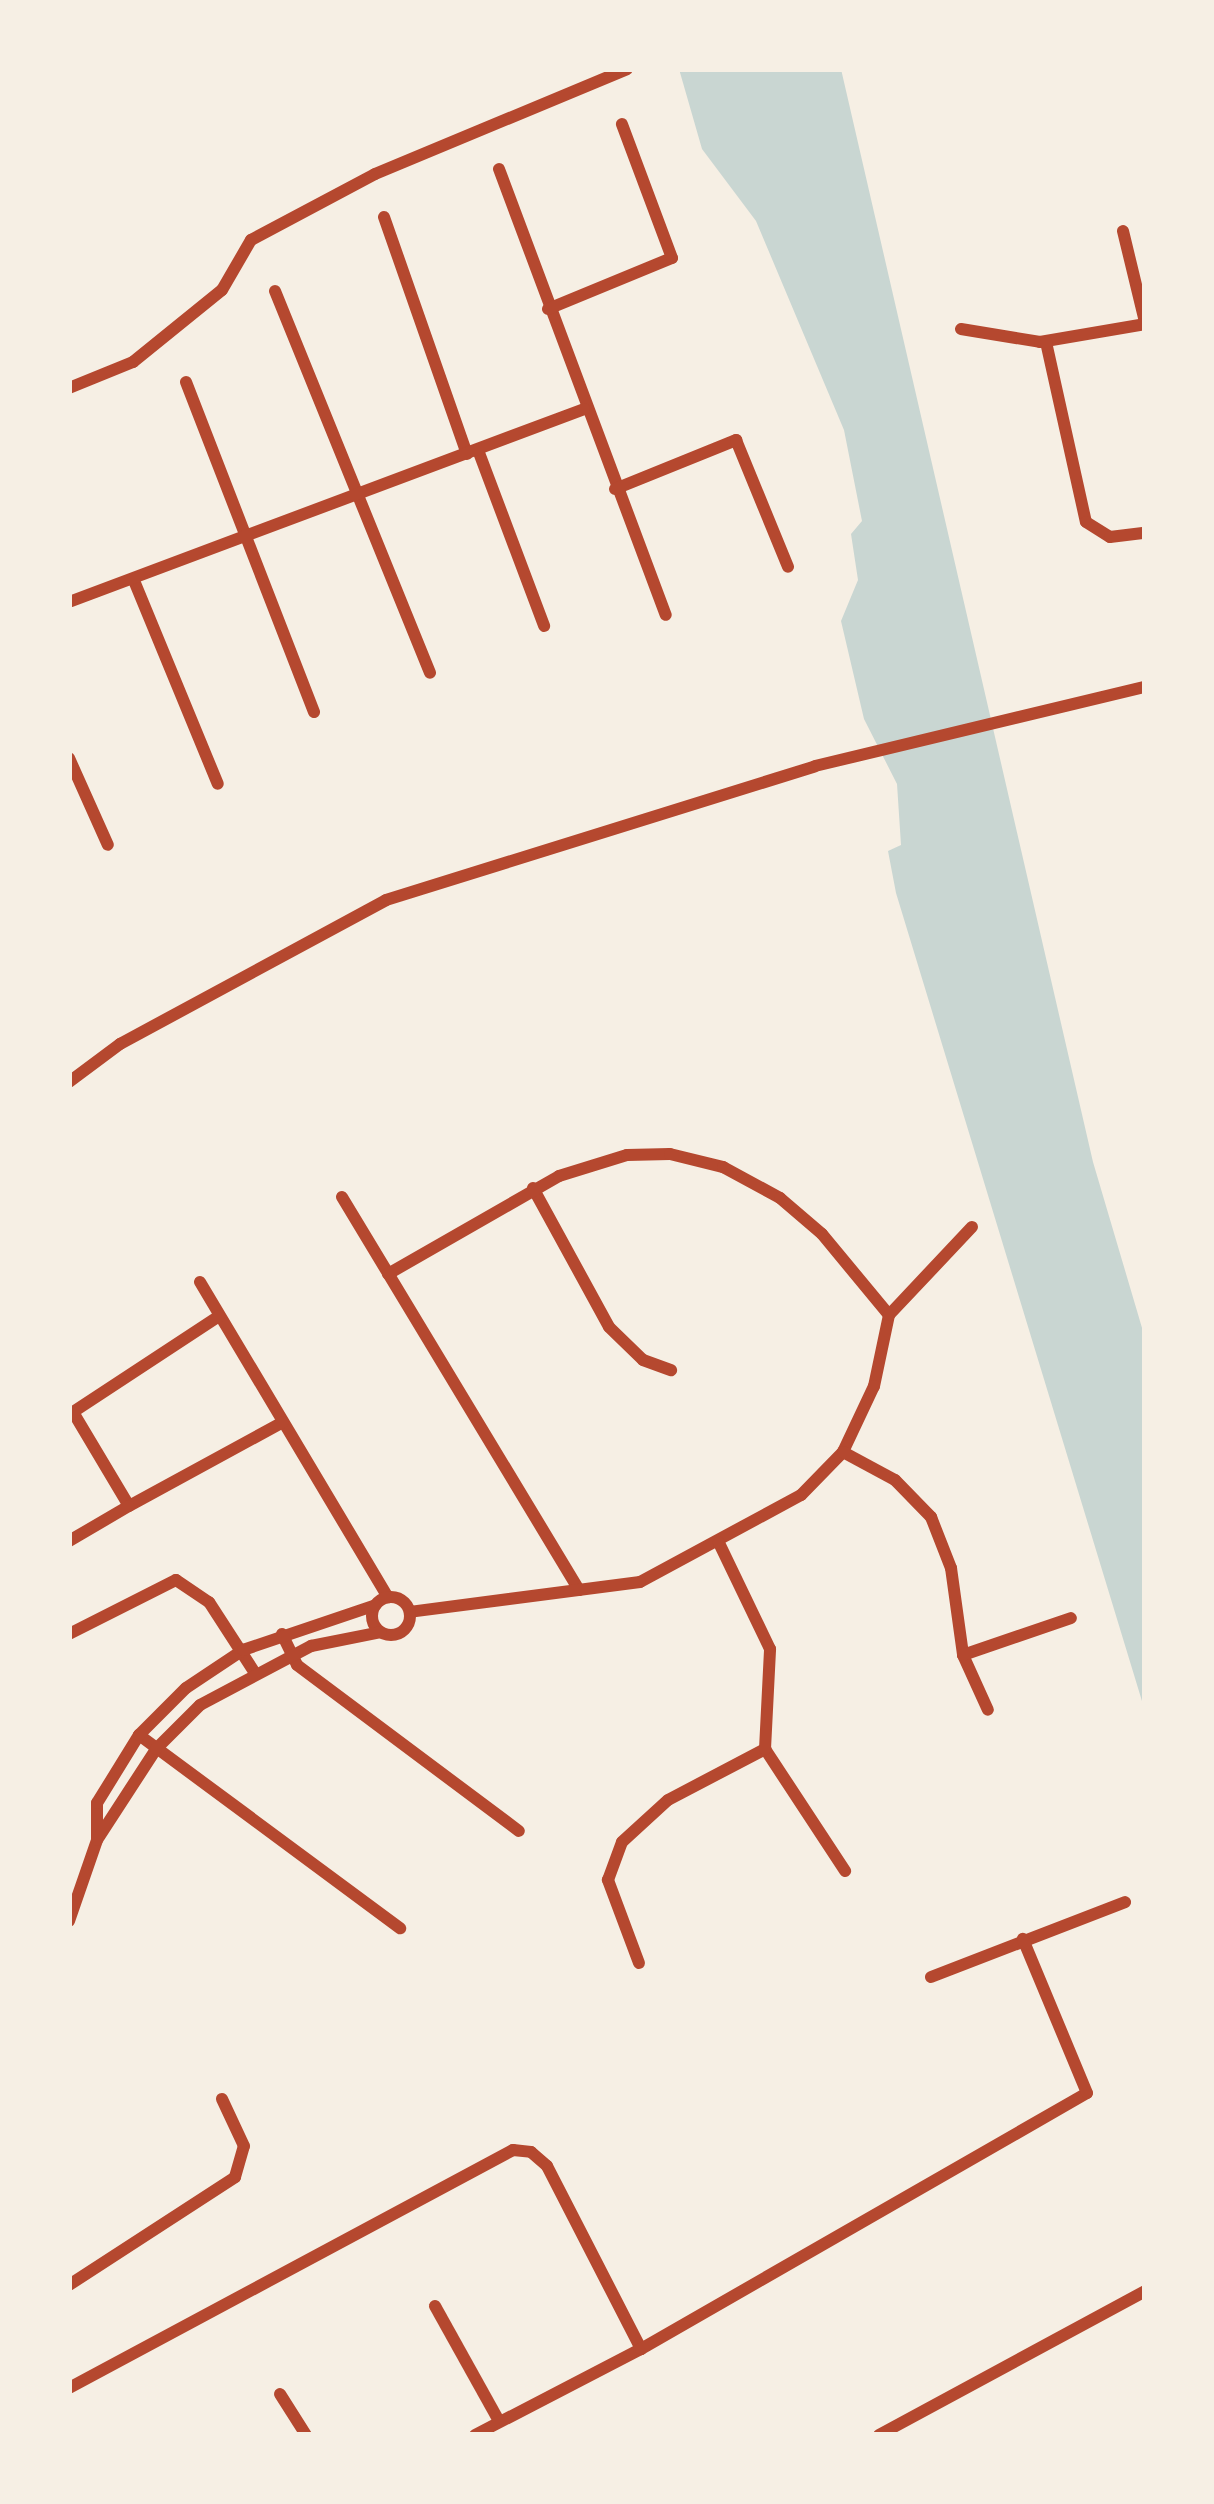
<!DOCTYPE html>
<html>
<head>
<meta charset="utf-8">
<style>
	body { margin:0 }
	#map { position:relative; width:1214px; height:2504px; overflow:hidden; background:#f6efe4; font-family:"Sofia Sans Condensed",sans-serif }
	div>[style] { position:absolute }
	.water>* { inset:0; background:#c9d6d2 }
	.minor>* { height:12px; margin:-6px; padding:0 6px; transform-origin:6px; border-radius:6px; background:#b5482f }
	.minor>.ring { margin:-6px; padding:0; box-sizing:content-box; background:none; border:12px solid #b5482f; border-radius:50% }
	span { translate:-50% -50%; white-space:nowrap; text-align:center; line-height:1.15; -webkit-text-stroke:12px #f6efe4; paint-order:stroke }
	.frame { position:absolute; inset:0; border:72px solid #f6efe4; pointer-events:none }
</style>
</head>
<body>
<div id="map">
	<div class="water">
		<i style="clip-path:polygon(679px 69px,841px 69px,1093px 1162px,1145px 1338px,1145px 1711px,896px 893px,888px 851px,901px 845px,897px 784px,864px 719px,841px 621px,858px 580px,851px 534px,862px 521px,844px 430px,756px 221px,702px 149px)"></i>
	</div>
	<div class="minor">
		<i style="left:499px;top:169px;width:476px;rotate:69.5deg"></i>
		<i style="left:384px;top:217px;width:251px;rotate:70.7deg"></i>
		<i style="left:1123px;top:231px;width:94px;rotate:76.4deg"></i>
		<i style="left:275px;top:291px;width:412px;rotate:67.9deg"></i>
		<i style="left:548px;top:309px;width:134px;rotate:-22.4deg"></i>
		<i style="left:672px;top:258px;width:143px;rotate:-110.5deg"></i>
		<i style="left:961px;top:329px;width:80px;rotate:9.3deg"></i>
		<i style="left:1040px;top:342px;width:107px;rotate:-9.7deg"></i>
		<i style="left:1046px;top:342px;width:184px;rotate:77.5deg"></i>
		<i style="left:1086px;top:522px;width:28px;rotate:32deg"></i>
		<i style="left:1110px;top:537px;width:35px;rotate:-7deg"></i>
		<i style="left:186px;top:382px;width:354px;rotate:68.8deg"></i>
		<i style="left:69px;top:388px;width:69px;rotate:-22.1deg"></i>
		<i style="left:133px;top:362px;width:114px;rotate:-39deg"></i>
		<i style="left:222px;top:290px;width:58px;rotate:-59.9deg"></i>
		<i style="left:251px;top:240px;width:140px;rotate:-28deg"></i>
		<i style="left:375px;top:174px;width:273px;rotate:-22.6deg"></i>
		<i style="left:478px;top:450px;width:188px;rotate:69.4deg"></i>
		<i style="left:615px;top:489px;width:131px;rotate:-22deg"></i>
		<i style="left:736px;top:440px;width:137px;rotate:67.7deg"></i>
		<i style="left:135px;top:583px;width:217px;rotate:67.6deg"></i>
		<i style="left:69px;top:602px;width:550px;rotate:-20.54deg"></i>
		<i style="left:69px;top:758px;width:95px;rotate:65.9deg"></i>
		<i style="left:69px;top:1082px;width:64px;rotate:-36.7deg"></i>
		<i style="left:120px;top:1044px;width:302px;rotate:-28.4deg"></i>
		<i style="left:386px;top:900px;width:449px;rotate:-17.3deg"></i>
		<i style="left:815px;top:766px;width:339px;rotate:-13.5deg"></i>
		<i style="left:533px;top:1188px;width:158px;rotate:61.3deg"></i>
		<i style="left:609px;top:1327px;width:47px;rotate:44.1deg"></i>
		<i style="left:643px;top:1360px;width:30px;rotate:20deg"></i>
		<i style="left:342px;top:1197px;width:459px;rotate:58.9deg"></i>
		<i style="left:388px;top:1274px;width:197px;rotate:-29.8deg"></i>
		<i style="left:559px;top:1176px;width:71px;rotate:-17.2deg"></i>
		<i style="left:627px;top:1155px;width:43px;rotate:-1.3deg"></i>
		<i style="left:670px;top:1154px;width:55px;rotate:13.8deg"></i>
		<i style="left:723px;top:1167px;width:65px;rotate:28.5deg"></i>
		<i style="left:780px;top:1198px;width:55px;rotate:40.6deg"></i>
		<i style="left:822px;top:1234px;width:105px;rotate:50.4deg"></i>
		<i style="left:889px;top:1315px;width:73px;rotate:101.9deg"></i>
		<i style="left:874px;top:1386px;width:73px;rotate:115.2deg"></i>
		<i style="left:843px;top:1452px;width:60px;rotate:134.3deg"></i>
		<i style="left:801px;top:1495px;width:183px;rotate:151.6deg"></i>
		<i style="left:640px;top:1582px;width:232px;rotate:172.6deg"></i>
		<i style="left:200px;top:1282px;width:367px;rotate:59.2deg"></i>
		<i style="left:889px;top:1315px;width:121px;rotate:-46.7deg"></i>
		<i style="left:73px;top:1412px;width:109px;rotate:59.2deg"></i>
		<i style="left:129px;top:1506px;width:175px;rotate:-28.6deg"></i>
		<i style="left:70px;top:1414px;width:178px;rotate:-33.3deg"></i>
		<i style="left:843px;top:1452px;width:59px;rotate:28.3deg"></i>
		<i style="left:895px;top:1480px;width:52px;rotate:45.8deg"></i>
		<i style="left:931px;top:1517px;width:55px;rotate:68.6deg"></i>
		<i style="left:951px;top:1568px;width:88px;rotate:82.1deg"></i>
		<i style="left:963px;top:1655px;width:60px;rotate:65.6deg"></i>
		<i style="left:69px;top:1541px;width:69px;rotate:-30.3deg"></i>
		<i class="ring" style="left:372px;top:1597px;width:26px;height:26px"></i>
		<i style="left:69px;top:1634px;width:120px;rotate:-26.8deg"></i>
		<i style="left:176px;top:1580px;width:40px;rotate:34deg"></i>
		<i style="left:209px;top:1602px;width:81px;rotate:57.1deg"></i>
		<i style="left:282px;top:1634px;width:34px;rotate:64deg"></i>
		<i style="left:297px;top:1665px;width:277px;rotate:36.8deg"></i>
		<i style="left:963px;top:1655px;width:114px;rotate:-18.9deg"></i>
		<i style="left:139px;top:1735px;width:325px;rotate:36.5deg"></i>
		<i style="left:765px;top:1749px;width:146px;rotate:56.7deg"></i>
		<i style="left:97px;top:1839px;width:36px;rotate:-90deg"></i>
		<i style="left:97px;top:1803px;width:80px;rotate:-58.3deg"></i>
		<i style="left:139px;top:1735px;width:66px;rotate:-45deg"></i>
		<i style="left:186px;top:1688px;width:69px;rotate:-33.7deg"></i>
		<i style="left:243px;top:1650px;width:140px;rotate:-18.7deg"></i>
		<i style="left:69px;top:1921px;width:86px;rotate:-70.9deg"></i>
		<i style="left:97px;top:1840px;width:108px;rotate:-57deg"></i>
		<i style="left:156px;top:1749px;width:62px;rotate:-45deg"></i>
		<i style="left:200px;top:1705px;width:126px;rotate:-28deg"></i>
		<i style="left:311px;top:1646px;width:71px;rotate:-11.3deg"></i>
		<i style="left:639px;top:1963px;width:89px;rotate:-110.5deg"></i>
		<i style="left:608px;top:1880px;width:40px;rotate:-69.8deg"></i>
		<i style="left:622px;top:1842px;width:62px;rotate:-42.4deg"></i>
		<i style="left:668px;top:1800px;width:110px;rotate:-27.7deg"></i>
		<i style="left:765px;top:1749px;width:100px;rotate:-87.1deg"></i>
		<i style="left:770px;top:1649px;width:118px;rotate:-115.7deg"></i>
		<i style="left:931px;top:1977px;width:208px;rotate:-21.1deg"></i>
		<i style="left:69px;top:2285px;width:198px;rotate:-33deg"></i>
		<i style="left:235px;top:2177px;width:32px;rotate:-74deg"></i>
		<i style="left:244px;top:2146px;width:52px;rotate:-115.1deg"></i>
		<i style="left:435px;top:2306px;width:132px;rotate:60.9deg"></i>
		<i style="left:69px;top:2388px;width:504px;rotate:-28.19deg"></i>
		<i style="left:513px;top:2150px;width:18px;rotate:6deg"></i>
		<i style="left:531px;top:2152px;width:21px;rotate:41deg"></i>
		<i style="left:547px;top:2166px;width:206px;rotate:62.8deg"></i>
		<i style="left:280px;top:2394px;width:49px;rotate:57.6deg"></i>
		<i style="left:475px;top:2435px;width:187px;rotate:-27.4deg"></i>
		<i style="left:641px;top:2349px;width:514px;rotate:-29.86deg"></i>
		<i style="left:1087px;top:2093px;width:167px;rotate:-112.6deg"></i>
		<i style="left:879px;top:2435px;width:302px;rotate:-28.4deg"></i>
	</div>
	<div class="frame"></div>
</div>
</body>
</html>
